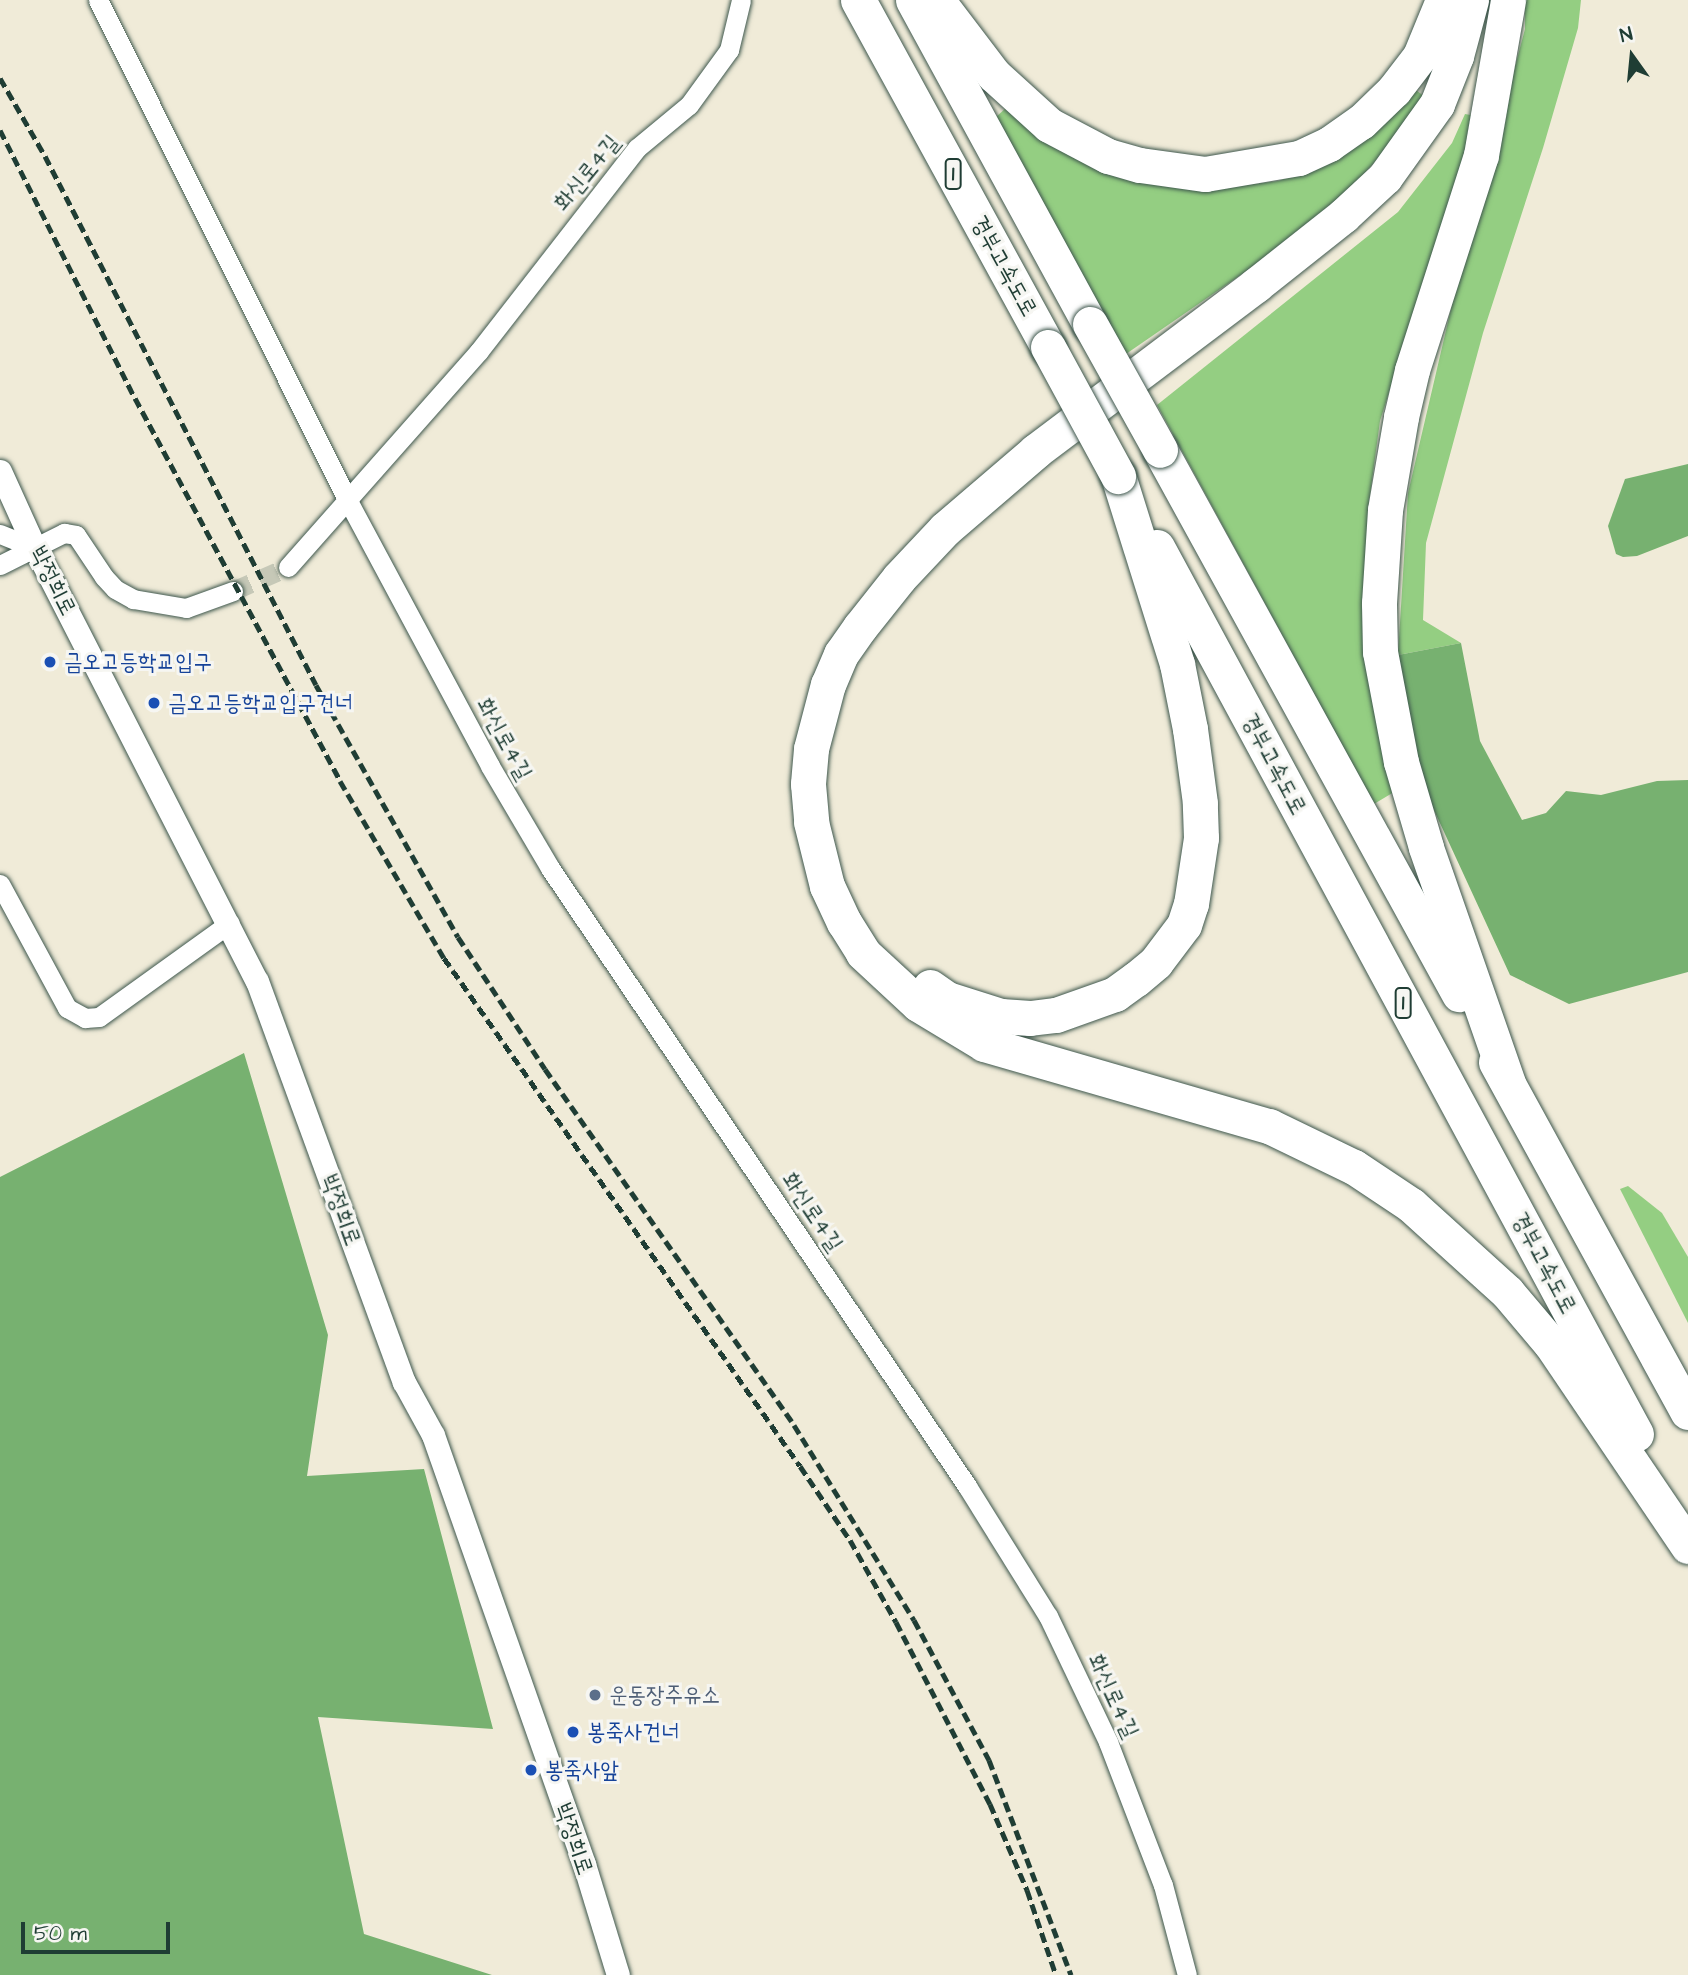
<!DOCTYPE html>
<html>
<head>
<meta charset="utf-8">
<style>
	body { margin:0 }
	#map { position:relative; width:1688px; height:1975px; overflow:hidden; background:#f0ebd8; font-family:"Architects Daughter","Poor Story",sans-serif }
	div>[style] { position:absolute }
	.green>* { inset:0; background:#94ce82 }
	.forest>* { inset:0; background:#77b170 }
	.minor-tunnel>* { height:19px; margin-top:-9.5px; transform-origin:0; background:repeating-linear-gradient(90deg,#c6c8b7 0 19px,transparent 0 29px) }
	.roads { filter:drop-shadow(0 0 2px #3e574d) drop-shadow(0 0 2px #3e574d) }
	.minor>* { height:19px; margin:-9.5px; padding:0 9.5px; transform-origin:9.5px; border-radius:9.5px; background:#fff }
	.tertiary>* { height:23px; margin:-11.5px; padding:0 11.5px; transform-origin:11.5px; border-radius:11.5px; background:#fff }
	.motorway>* { height:35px; margin:-17.5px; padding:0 17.5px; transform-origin:17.5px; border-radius:17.5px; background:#fff }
	.rail>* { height:5px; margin-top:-2.5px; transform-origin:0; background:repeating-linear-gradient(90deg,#1f3d34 0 10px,transparent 0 15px) }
	.bridges { filter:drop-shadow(0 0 2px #3e574d) drop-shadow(0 0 2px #3e574d) }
	.motorway-bridge>* { height:35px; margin:-17.5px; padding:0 17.5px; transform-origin:17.5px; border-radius:17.5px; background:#fff }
	.dots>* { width:19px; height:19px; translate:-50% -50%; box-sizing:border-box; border:4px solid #f6f6f2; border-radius:50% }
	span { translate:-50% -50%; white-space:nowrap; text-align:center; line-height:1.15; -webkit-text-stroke:6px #f6f6f2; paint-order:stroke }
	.shield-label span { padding:2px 5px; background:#f6f6f2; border:2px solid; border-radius:5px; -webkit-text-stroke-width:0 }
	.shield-label { font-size:21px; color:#1f3d34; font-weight:700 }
	.street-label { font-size:23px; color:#1f3d34 }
	.transit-label { font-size:23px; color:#164399 }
	.left { translate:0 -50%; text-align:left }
	.service-label { font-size:23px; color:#4e5e75 }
	.north { position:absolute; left:1597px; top:21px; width:70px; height:70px; -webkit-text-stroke:5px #f6f6f2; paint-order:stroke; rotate:345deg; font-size:19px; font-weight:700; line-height:28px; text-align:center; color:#1f3d34 }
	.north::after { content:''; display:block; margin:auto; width:24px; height:32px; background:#1f3d34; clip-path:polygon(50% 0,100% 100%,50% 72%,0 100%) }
	.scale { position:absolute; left:21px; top:1922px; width:149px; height:32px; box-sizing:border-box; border:4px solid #1f3d34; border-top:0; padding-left:9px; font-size:21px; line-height:24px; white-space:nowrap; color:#1f3d34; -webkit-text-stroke:5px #f6f6f2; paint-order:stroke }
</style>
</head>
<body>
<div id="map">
	<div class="green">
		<i style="clip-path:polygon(1525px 0,1581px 0,1578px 28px,1543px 148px,1483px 333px,1426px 543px,1423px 620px,1461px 643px,1398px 655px,1408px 493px,1454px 296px,1525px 29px)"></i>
		<i style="clip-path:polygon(1412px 87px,1425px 97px,1413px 119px,1346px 194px,1268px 256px,1126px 354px,996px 117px,1007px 107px,1062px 151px,1130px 180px,1204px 190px,1278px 181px,1320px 167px)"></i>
		<i style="clip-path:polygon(1465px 114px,1476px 116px,1380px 421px,1368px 510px,1399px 789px,1374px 804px,1157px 405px,1398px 212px,1452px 143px)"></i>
		<i style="clip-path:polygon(1628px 1186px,1662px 1213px,1688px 1257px,1688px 1323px,1620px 1189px)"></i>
	</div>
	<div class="forest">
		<i style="clip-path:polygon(1688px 464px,1688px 536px,1637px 556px,1623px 557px,1616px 554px,1608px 526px,1625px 479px)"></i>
		<i style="clip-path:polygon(1461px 643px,1480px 741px,1522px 820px,1546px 813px,1566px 791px,1601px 795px,1657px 781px,1688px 780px,1688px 972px,1569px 1004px,1510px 975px,1427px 795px,1399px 687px,1398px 655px)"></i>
		<i style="clip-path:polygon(244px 1053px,328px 1335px,307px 1476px,424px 1469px,493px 1729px,318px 1717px,364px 1934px,492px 1975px,0 1975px,0 1177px)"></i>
	</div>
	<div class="minor-tunnel">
		<i style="left:233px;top:591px;width:60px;rotate:-23.6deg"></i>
	</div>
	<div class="roads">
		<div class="minor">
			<i style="left:98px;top:0;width:558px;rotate:63.48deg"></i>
			<i style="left:347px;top:499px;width:303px;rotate:61.8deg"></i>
			<i style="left:490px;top:766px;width:118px;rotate:59.5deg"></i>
			<i style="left:550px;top:868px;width:746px;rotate:55.99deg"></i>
			<i style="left:967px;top:1486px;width:153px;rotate:58.1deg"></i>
			<i style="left:1048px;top:1616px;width:140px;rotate:64.5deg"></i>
			<i style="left:1108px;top:1742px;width:153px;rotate:69deg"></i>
			<i style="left:1163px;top:1885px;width:93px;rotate:75.1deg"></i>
			<i style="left:0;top:534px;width:38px;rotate:22deg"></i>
			<i style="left:0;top:565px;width:72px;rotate:-26.6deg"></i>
			<i style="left:64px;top:533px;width:12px;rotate:9deg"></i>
			<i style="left:76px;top:535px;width:50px;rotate:56.3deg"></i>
			<i style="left:104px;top:577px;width:16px;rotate:47deg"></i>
			<i style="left:115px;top:589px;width:21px;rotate:29deg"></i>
			<i style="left:133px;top:599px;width:54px;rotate:9.6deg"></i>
			<i style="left:186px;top:608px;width:50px;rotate:-19.9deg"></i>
			<i style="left:288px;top:567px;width:288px;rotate:-48.5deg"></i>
			<i style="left:479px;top:351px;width:257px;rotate:-52.1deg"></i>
			<i style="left:637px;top:148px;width:67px;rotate:-39.6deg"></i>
			<i style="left:689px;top:105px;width:68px;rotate:-54deg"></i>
			<i style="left:729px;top:50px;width:51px;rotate:-76.5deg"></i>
			<i style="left:0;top:884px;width:141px;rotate:61.6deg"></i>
			<i style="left:67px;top:1008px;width:21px;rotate:29deg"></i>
			<i style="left:85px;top:1018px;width:14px;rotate:-4deg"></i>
			<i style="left:99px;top:1017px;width:161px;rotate:-35.7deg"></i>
		</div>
		<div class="tertiary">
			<i style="left:0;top:471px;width:85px;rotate:65.6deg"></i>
			<i style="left:35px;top:548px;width:487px;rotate:62.9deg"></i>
			<i style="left:257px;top:981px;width:427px;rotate:69.9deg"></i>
			<i style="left:404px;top:1382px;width:60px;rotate:61.3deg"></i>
			<i style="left:433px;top:1435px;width:455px;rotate:70.6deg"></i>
			<i style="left:584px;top:1864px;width:116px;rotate:73deg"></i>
		</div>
		<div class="motorway">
			<i style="left:858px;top:0;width:396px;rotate:61.3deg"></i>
			<i style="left:913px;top:0;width:369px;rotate:61.4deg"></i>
			<i style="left:937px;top:0;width:94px;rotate:52.8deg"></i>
			<i style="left:994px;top:75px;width:74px;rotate:42.3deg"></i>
			<i style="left:1049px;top:125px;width:67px;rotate:27.7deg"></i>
			<i style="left:1108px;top:156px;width:33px;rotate:16deg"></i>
			<i style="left:1140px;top:165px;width:66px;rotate:7.9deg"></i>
			<i style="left:1205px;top:174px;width:95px;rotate:-9.7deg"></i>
			<i style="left:1299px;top:158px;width:33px;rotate:-25deg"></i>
			<i style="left:1329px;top:144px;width:39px;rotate:-35deg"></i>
			<i style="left:1361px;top:122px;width:46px;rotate:-44.1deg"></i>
			<i style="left:1394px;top:90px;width:43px;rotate:-52.6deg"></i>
			<i style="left:1420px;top:56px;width:61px;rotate:-67.7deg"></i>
			<i style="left:1471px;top:0;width:58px;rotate:105deg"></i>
			<i style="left:1456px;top:56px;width:52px;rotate:111.6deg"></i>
			<i style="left:1437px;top:104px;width:90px;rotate:125.5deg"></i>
			<i style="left:1385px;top:177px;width:57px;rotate:137.1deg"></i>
			<i style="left:1343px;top:216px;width:111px;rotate:141.6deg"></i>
			<i style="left:1256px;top:285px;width:276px;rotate:143deg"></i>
			<i style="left:1036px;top:451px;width:120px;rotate:139.4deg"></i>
			<i style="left:945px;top:529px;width:67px;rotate:133.2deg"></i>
			<i style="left:899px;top:578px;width:63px;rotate:128.5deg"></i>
			<i style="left:860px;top:627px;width:33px;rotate:125deg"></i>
			<i style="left:841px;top:654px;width:33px;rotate:113deg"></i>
			<i style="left:828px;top:684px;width:67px;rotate:104.7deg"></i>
			<i style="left:811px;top:749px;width:35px;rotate:95deg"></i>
			<i style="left:808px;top:784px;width:38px;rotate:85deg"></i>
			<i style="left:811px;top:822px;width:66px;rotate:76deg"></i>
			<i style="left:827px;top:886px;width:40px;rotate:65deg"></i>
			<i style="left:844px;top:922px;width:36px;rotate:58deg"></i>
			<i style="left:863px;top:953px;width:75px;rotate:42.8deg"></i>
			<i style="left:918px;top:1004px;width:77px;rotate:31.2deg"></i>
			<i style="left:984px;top:1044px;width:297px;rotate:16.1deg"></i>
			<i style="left:1269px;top:1126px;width:94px;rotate:25.8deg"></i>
			<i style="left:1354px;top:1167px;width:69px;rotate:33.7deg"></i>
			<i style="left:1411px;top:1205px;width:130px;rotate:42.2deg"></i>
			<i style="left:1507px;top:1292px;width:68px;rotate:49.8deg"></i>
			<i style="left:1551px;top:1344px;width:244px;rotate:55.9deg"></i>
			<i style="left:1160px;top:450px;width:621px;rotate:61.21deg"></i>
			<i style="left:1157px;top:547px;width:1008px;rotate:61.63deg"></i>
			<i style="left:930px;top:987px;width:21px;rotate:35deg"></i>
			<i style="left:947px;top:999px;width:57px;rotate:17.5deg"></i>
			<i style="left:1001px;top:1016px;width:29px;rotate:4deg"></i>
			<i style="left:1030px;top:1018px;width:26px;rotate:-7deg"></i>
			<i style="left:1056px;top:1015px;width:63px;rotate:-19.6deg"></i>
			<i style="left:1115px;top:994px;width:26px;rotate:-36deg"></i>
			<i style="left:1136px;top:979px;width:26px;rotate:-40deg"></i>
			<i style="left:1156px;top:962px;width:46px;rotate:-52.9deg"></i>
			<i style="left:1184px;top:925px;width:22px;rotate:-72deg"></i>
			<i style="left:1191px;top:904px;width:67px;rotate:-81.4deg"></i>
			<i style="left:1201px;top:838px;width:35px;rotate:-92deg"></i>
			<i style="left:1200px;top:803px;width:75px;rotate:-97.7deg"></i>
			<i style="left:1190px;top:729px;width:66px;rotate:-101.3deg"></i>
			<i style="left:1177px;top:664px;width:197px;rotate:-107.4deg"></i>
			<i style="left:1496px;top:1062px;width:399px;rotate:61.3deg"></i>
			<i style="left:1508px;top:1083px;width:250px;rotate:-109.2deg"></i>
			<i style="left:1426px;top:847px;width:89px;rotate:-106.4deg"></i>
			<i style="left:1401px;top:762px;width:112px;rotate:-100.8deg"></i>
			<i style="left:1380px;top:652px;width:49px;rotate:-91.2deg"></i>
			<i style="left:1379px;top:603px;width:93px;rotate:-86.3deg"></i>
			<i style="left:1385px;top:510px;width:94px;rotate:-80.2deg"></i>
			<i style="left:1401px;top:417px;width:48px;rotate:-76.8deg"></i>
			<i style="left:1412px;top:370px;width:226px;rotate:-72.2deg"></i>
			<i style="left:1481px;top:155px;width:157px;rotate:-80.1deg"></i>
		</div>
	</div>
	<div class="rail">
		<i style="left:0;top:78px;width:90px;rotate:60deg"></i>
		<i style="left:45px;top:156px;width:594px;rotate:62.87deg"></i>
		<i style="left:316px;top:685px;width:289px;rotate:60.6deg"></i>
		<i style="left:458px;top:937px;width:158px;rotate:56.6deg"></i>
		<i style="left:545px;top:1069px;width:434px;rotate:55deg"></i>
		<i style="left:794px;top:1425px;width:229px;rotate:58.4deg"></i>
		<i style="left:914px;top:1620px;width:159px;rotate:61.8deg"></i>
		<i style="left:989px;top:1760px;width:230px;rotate:69.1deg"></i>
		<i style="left:0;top:130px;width:300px;rotate:63.3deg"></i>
		<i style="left:135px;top:398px;width:434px;rotate:61.8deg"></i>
		<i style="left:340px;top:781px;width:205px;rotate:59.6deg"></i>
		<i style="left:444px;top:958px;width:620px;rotate:54.98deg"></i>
		<i style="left:800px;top:1466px;width:89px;rotate:56deg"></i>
		<i style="left:850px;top:1540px;width:94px;rotate:60.7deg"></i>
		<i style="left:896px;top:1622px;width:205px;rotate:62.7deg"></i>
		<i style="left:990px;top:1804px;width:94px;rotate:66.7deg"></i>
		<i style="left:1027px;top:1890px;width:90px;rotate:71.2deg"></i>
	</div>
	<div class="bridges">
		<div class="motorway-bridge">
			<i style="left:1090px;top:324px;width:144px;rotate:60.9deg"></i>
			<i style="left:1048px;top:347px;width:147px;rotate:61.5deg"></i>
		</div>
	</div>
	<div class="dots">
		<i style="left:50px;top:662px;background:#1a4fb4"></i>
		<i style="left:154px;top:703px;background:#1a4fb4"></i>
		<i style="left:595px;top:1695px;background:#5c6f8a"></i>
		<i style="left:573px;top:1732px;background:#1a4fb4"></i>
		<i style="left:531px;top:1770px;background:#1a4fb4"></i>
	</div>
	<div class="shield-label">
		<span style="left:953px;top:174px">1</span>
		<span style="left:1403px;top:1003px">1</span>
	</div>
	<div class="street-label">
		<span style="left:587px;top:173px;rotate:-51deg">화신로4길</span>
		<span style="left:1004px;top:266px;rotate:61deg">경부고속도로</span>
		<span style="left:53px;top:581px;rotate:63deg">박정희로</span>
		<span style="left:504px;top:739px;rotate:61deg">화신로4길</span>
		<span style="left:1274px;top:764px;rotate:62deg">경부고속도로</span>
		<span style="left:341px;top:1210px;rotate:70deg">박정희로</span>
		<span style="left:812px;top:1212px;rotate:56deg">화신로4길</span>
		<span style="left:1544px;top:1263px;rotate:62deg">경부고속도로</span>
		<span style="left:1113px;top:1696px;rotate:65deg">화신로4길</span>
		<span style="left:574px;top:1839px;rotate:71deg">박정희로</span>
	</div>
	<div class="transit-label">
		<span class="left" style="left:64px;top:662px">금오고등학교입구</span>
		<span class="left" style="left:168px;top:703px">금오고등학교입구건너</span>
		<span class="left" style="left:587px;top:1732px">봉죽사건너</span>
		<span class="left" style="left:545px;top:1770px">봉죽사앞</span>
	</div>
	<div class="service-label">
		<span class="left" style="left:609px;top:1695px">운동장주유소</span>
	</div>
	<div class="north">N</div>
	<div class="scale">50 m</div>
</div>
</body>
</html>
